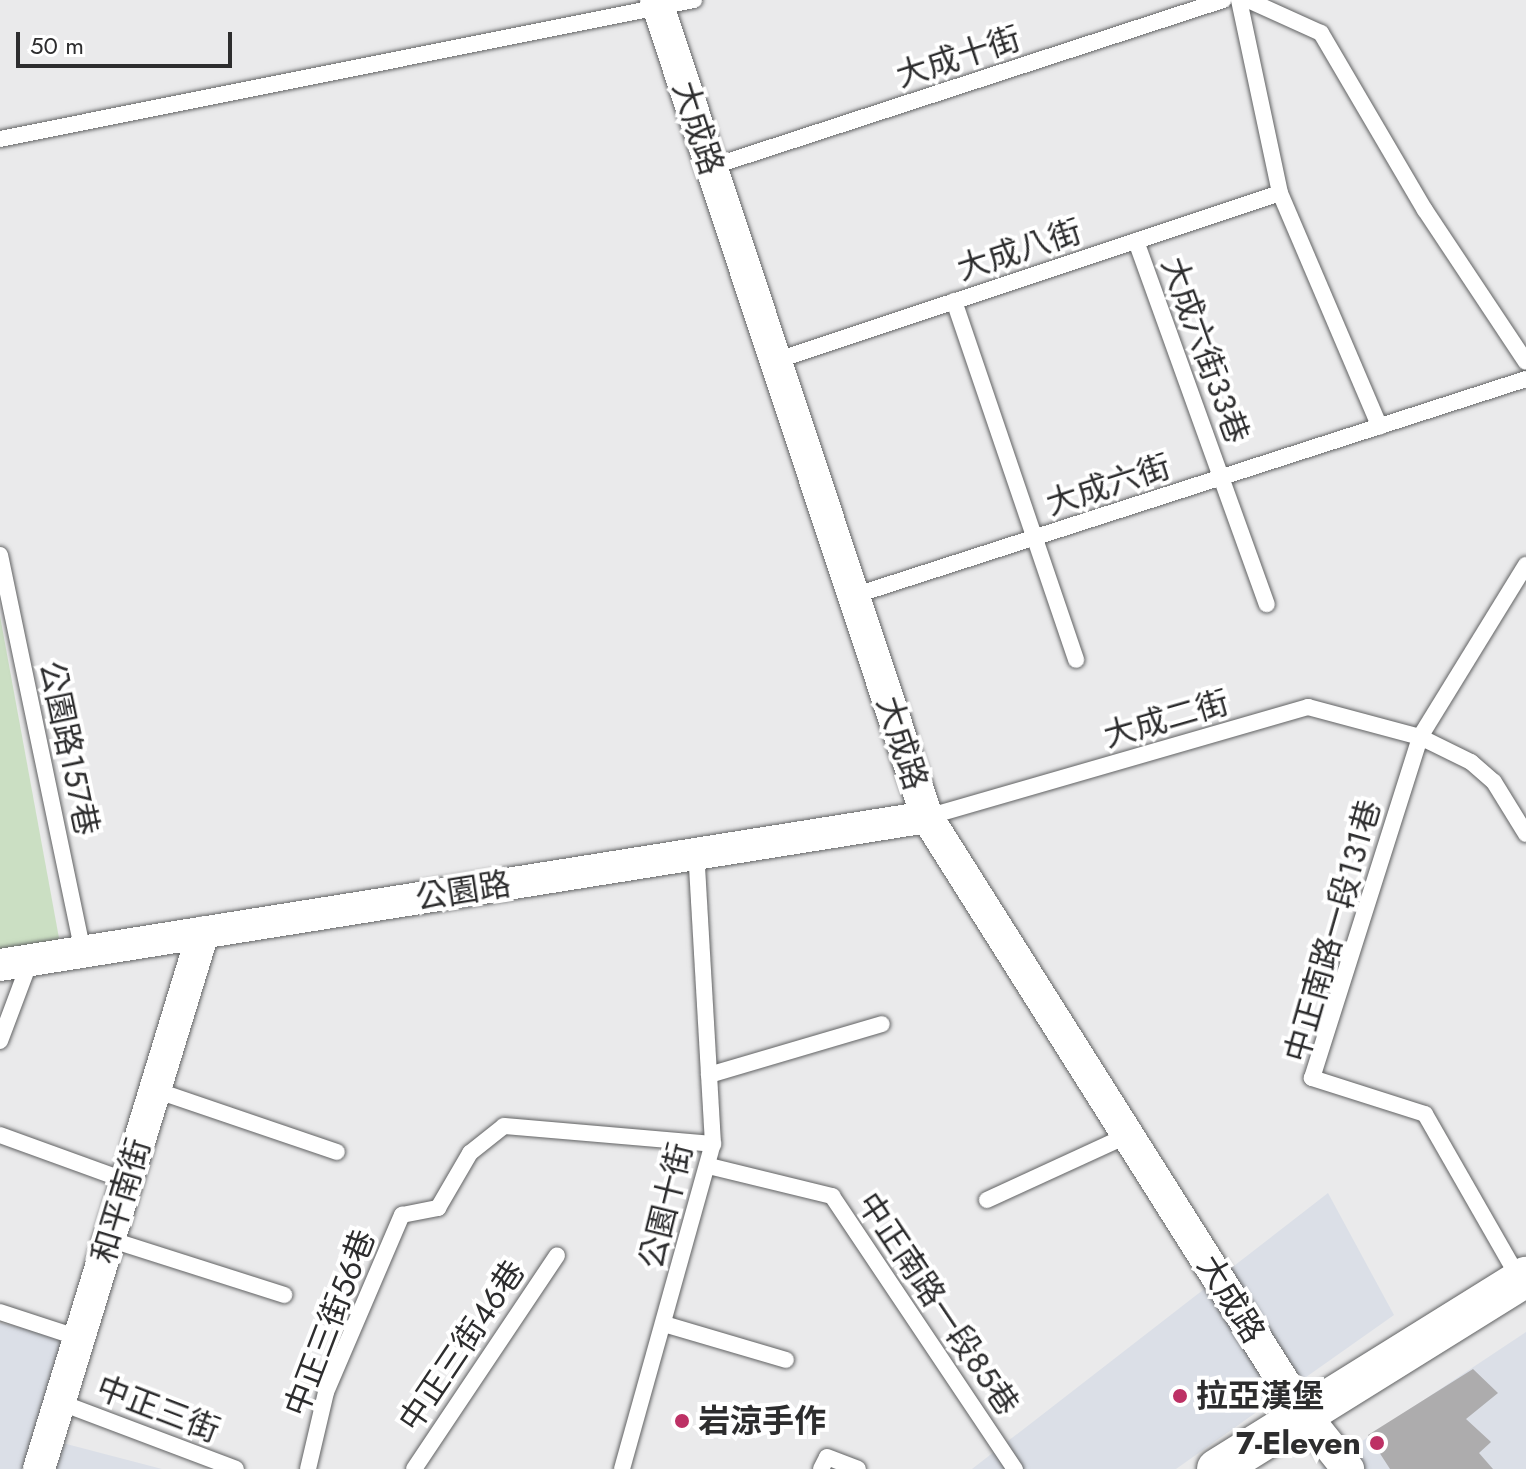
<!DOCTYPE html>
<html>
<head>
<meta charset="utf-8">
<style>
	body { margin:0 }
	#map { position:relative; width:1526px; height:1469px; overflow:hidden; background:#eaeaeb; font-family:Jost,"Noto Sans TC",sans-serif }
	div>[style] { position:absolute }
	.built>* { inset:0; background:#dbdfe7 }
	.green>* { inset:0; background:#cbdfc3 }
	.building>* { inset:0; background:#adacad }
	.roads { filter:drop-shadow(0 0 2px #616263) drop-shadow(0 0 2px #616263) }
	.service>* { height:16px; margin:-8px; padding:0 8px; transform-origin:8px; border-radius:8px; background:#fff }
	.minor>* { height:32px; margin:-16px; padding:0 16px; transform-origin:16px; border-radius:16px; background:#fff }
	.tertiary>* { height:40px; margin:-20px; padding:0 20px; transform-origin:20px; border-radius:20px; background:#fff }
	.dots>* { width:22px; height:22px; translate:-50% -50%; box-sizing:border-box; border:4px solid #fff; border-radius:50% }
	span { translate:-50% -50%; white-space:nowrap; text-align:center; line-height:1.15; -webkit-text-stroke:8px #fff; paint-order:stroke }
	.street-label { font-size:32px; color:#2d2d2e }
	.poi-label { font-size:32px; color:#2d2d2e; font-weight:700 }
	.left { translate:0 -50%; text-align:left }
	.right { translate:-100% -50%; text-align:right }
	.scale { position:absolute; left:16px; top:32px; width:216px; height:36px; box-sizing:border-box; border:4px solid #2d2d2e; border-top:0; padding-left:10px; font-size:24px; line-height:28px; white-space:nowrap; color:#2d2d2e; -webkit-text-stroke:6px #fff; paint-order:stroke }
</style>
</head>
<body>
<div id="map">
	<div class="built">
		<i style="clip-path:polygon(1328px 1193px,1394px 1315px,1176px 1469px,972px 1469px)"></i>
		<i style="clip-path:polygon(0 1323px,65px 1337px,32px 1435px,162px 1469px,0 1469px)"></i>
		<i style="clip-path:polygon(1526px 1332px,1526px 1469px,1320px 1469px)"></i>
	</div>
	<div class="green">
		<i style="clip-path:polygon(0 616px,61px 949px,0 957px)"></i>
	</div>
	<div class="building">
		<i style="clip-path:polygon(1473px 1369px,1498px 1393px,1466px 1419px,1491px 1442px,1479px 1453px,1493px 1469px,1390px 1469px,1368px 1435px)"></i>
	</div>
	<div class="roads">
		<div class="service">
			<i style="left:1239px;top:0;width:197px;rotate:78deg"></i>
			<i style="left:1280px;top:193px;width:254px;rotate:66.9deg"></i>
			<i style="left:1248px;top:0;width:80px;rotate:24.3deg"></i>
			<i style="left:1321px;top:33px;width:205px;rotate:59.6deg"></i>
			<i style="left:1425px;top:210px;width:182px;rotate:56.4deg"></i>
			<i style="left:0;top:139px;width:708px;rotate:-11.33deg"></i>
			<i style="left:711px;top:167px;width:539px;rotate:-18.06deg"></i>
			<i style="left:1136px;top:241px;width:386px;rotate:70.2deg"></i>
			<i style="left:954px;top:301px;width:379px;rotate:71.2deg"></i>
			<i style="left:775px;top:361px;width:532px;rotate:-18.4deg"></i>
			<i style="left:0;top:555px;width:406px;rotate:78.2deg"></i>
			<i style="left:853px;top:596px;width:707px;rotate:-17.87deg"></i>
			<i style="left:927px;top:817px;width:397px;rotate:-16.1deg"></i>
			<i style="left:1308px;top:707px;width:116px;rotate:15deg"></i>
			<i style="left:1420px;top:737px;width:57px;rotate:26.1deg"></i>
			<i style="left:1471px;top:762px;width:30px;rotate:41deg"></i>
			<i style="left:1494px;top:782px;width:61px;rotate:58.4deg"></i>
			<i style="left:0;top:1041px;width:85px;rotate:-69.4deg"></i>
			<i style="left:709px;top:1075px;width:180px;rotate:-16.4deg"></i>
			<i style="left:155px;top:1090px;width:192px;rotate:18.8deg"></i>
			<i style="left:0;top:1135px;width:135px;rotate:19.9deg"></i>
			<i style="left:709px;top:1166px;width:127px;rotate:13.7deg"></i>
			<i style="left:832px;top:1196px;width:329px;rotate:56.2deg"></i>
			<i style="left:987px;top:1200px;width:155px;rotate:-24.7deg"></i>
			<i style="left:109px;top:1239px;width:184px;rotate:17.7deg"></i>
			<i style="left:1520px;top:1280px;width:191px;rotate:-119.8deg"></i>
			<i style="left:1425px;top:1114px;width:119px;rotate:-162.3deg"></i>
			<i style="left:1312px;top:1078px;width:358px;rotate:-72.4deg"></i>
			<i style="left:1420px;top:737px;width:202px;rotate:-58.4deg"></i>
			<i style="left:0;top:1312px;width:83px;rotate:18.2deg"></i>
			<i style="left:664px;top:1324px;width:127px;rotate:16.4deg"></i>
			<i style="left:59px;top:1402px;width:189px;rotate:20.7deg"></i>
			<i style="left:308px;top:1469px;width:79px;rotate:-76.8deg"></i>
			<i style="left:326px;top:1392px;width:193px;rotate:-66.8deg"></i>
			<i style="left:402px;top:1215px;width:37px;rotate:-11deg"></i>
			<i style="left:438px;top:1208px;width:64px;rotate:-59.8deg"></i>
			<i style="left:470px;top:1153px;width:43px;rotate:-38.5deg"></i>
			<i style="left:504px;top:1126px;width:210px;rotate:4.9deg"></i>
			<i style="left:414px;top:1469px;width:257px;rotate:-56.2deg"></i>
			<i style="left:622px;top:1469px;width:337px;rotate:-74.4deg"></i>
			<i style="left:713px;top:1144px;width:291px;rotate:-93.3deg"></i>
			<i style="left:821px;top:1469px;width:13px;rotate:-63deg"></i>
			<i style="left:827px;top:1457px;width:33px;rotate:21deg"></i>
		</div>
		<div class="minor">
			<i style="left:656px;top:0;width:861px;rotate:71.65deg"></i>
			<i style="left:927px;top:817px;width:705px;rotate:57.75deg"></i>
			<i style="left:1303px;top:1413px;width:72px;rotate:51.2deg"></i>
			<i style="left:0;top:965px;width:939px;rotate:-9.07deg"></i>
			<i style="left:39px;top:1469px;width:561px;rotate:-72.99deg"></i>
		</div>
		<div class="tertiary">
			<i style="left:1217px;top:1469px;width:364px;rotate:-31.9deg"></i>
		</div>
	</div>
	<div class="dots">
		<i style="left:1180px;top:1396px;background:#bd3165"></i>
		<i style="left:682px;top:1421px;background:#bd3165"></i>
		<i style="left:1377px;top:1443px;background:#bd3165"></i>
	</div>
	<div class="street-label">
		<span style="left:958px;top:57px;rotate:-18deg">大成十街</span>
		<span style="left:698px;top:128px;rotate:72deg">大成路</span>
		<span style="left:1019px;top:250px;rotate:-18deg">大成八街</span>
		<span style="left:1205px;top:350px;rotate:70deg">大成六街33巷</span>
		<span style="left:1108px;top:485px;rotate:-18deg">大成六街</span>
		<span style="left:1166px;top:719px;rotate:-16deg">大成二街</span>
		<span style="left:902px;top:743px;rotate:72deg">大成路</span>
		<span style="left:69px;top:748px;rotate:78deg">公園路157巷</span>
		<span style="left:463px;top:891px;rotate:-9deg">公園路</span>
		<span style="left:1333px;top:931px;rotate:-74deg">中正南路一段131巷</span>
		<span style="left:121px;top:1201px;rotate:-73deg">和平南街</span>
		<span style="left:666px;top:1206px;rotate:-76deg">公園十街</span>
		<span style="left:1231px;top:1299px;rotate:58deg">大成路</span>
		<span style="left:938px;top:1304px;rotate:56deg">中正南路一段85巷</span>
		<span style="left:330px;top:1323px;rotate:-69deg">中正三街56巷</span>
		<span style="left:462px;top:1346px;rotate:-56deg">中正三街46巷</span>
		<span style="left:158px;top:1409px;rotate:21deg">中正三街</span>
	</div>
	<div class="poi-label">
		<span class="left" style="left:1196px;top:1396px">拉亞漢堡</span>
		<span class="left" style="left:698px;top:1421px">岩涼手作</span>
		<span class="right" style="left:1361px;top:1443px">7-Eleven</span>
	</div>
	<div class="scale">50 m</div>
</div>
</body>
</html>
